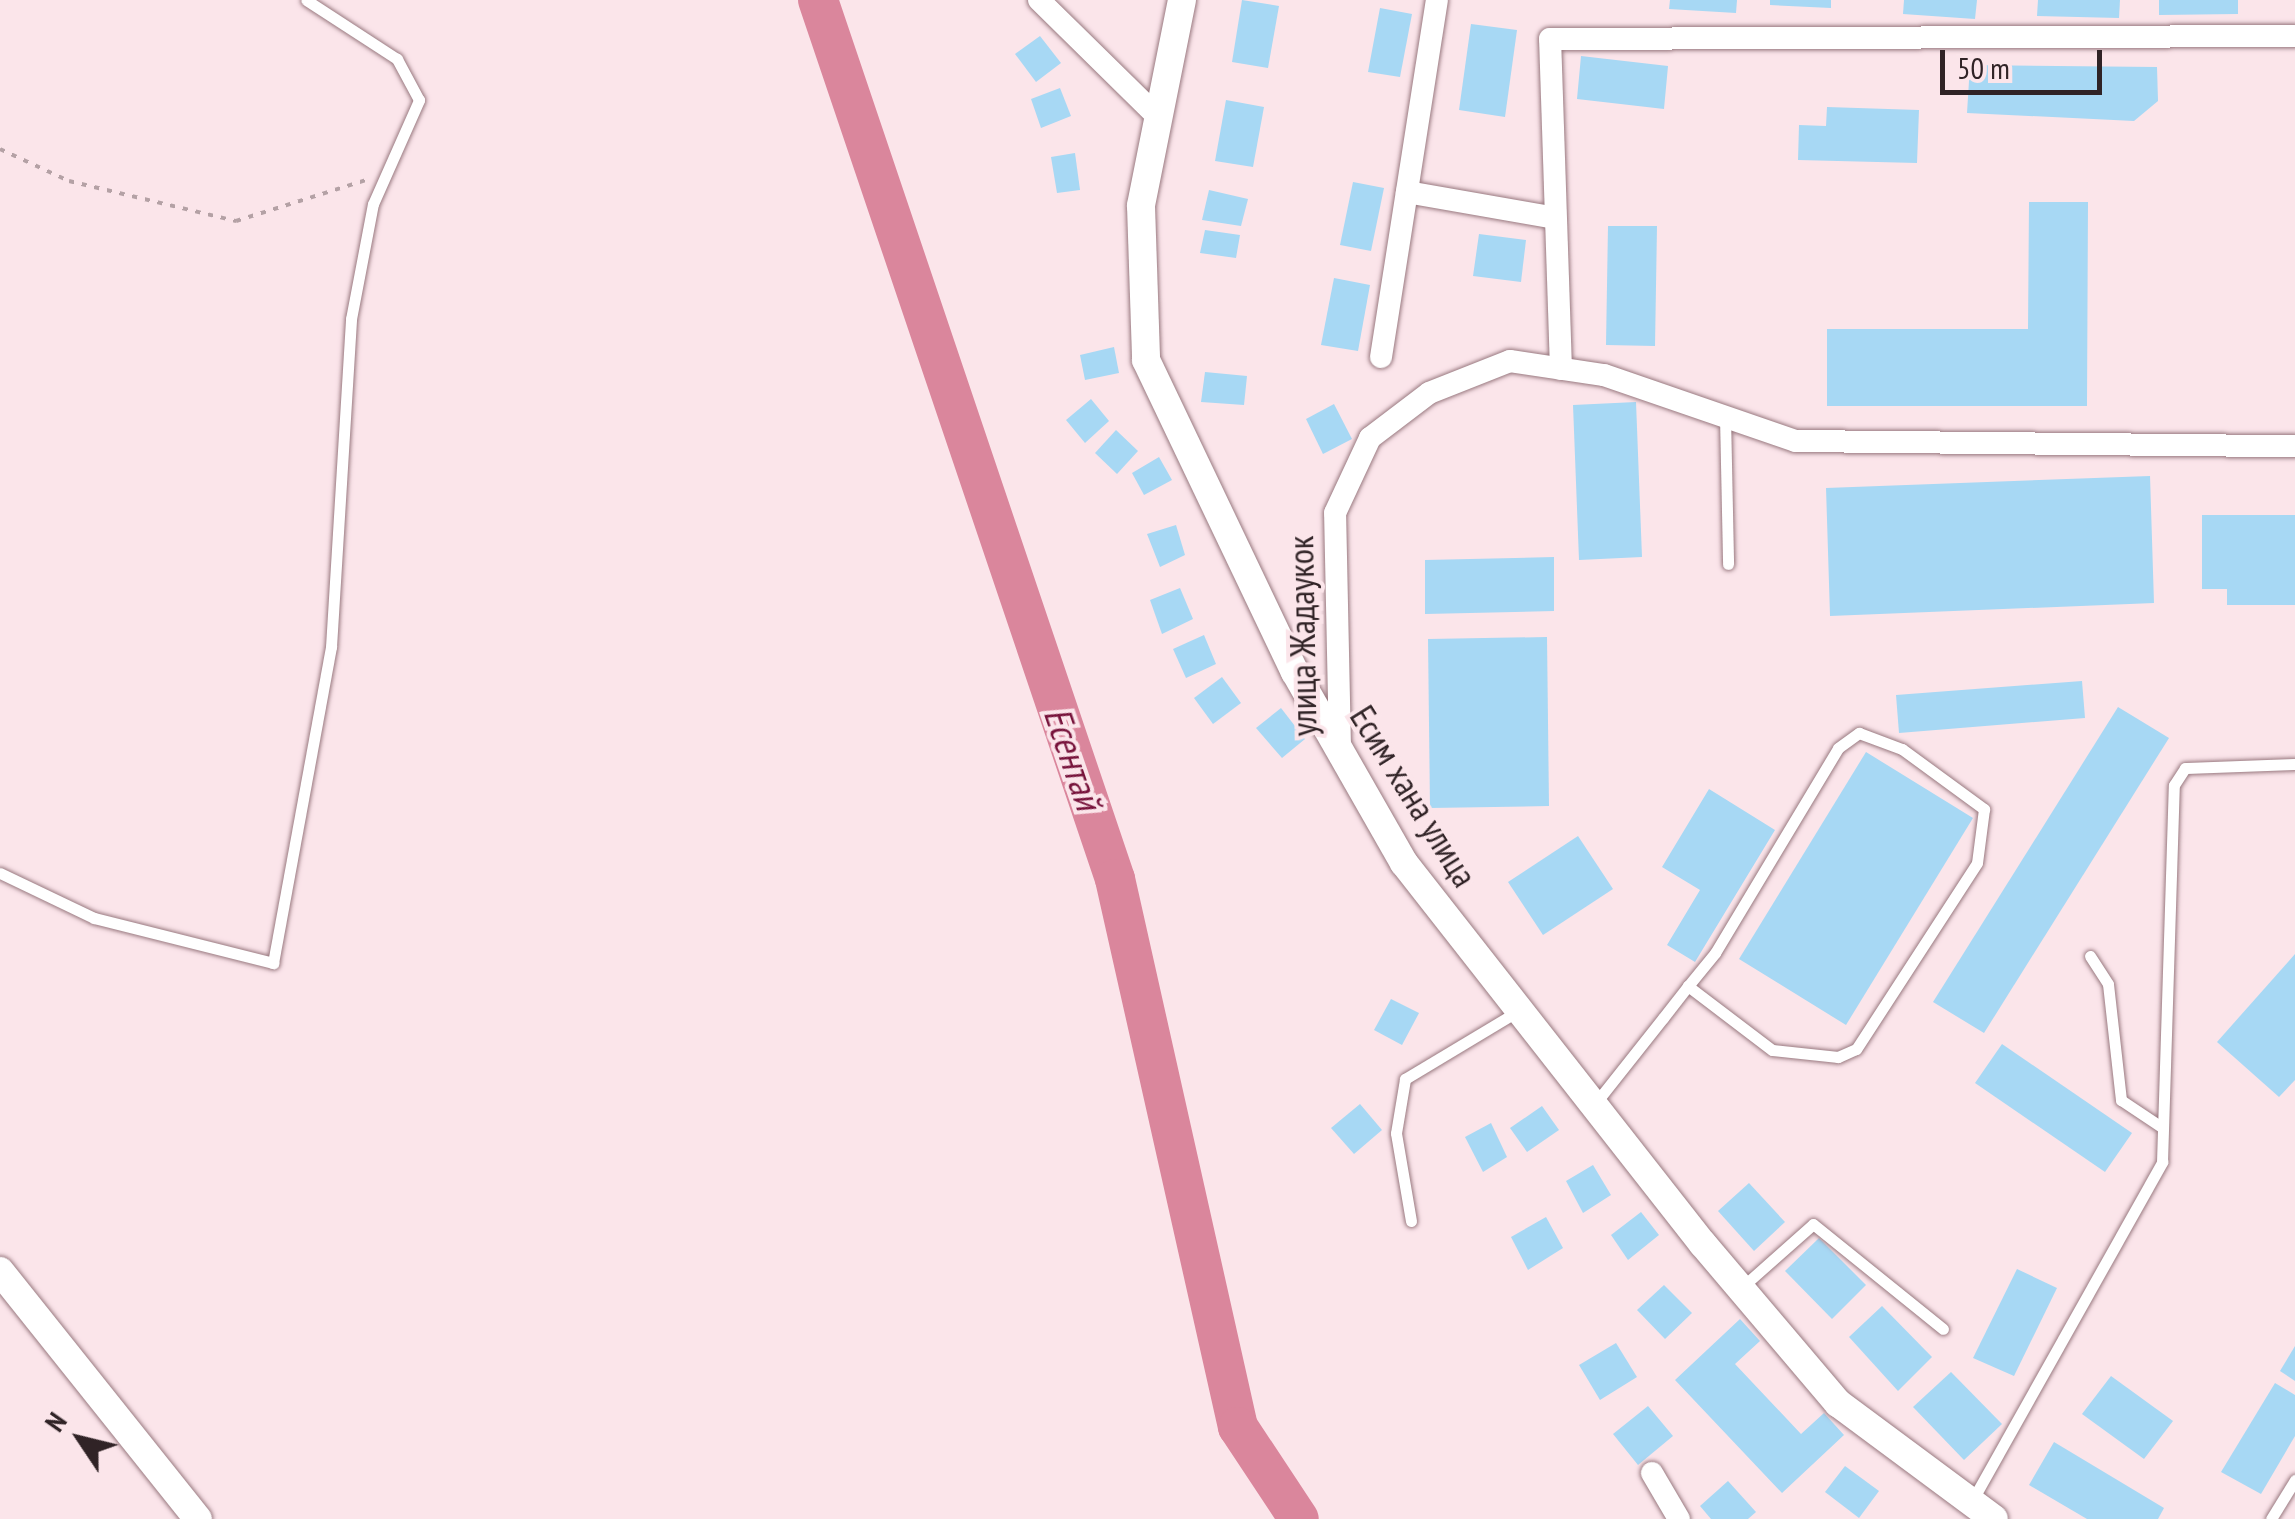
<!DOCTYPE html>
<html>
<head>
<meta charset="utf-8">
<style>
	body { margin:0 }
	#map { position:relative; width:2295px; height:1519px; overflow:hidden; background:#fbe5ea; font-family:"PT Sans Narrow",sans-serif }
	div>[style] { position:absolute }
	.river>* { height:40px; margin:-20px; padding:0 20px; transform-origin:20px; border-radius:20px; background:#da869c }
	.building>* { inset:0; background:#a7d8f4 }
	.path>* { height:4px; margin-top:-2px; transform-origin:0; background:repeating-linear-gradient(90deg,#b4a1a5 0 5px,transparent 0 13px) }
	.roads { filter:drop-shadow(0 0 2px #997980) drop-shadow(0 0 2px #997980) }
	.service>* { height:11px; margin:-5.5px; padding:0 5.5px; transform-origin:5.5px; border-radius:5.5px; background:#fff }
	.minor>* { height:22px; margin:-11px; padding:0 11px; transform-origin:11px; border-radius:11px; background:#fff }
	.tertiary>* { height:28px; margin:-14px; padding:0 14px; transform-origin:14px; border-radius:14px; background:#fff }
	span { translate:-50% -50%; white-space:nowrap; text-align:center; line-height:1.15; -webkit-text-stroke:8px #fbe5ea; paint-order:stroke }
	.street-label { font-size:35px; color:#302326 }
	.water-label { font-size:38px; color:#77133b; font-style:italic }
	.north { position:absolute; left:30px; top:1389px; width:100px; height:100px; -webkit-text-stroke:8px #fbe5ea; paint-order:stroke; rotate:305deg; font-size:28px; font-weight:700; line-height:40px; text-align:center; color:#302326 }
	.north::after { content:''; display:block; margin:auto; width:35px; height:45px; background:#302326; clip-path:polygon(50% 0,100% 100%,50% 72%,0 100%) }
	.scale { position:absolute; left:1940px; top:50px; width:162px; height:45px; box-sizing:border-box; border:5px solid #302326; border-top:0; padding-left:12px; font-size:30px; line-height:35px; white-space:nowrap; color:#302326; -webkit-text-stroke:8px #fbe5ea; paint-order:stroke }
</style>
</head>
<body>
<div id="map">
	<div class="river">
		<i style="left:818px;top:0;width:928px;rotate:71.33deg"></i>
		<i style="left:1115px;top:879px;width:562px;rotate:77.35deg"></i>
		<i style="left:1238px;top:1427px;width:110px;rotate:56.5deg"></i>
	</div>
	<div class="building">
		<i style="clip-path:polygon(1242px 0,1279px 6px,1268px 68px,1232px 62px)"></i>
		<i style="clip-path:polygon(1670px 0,1737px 0,1736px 13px,1669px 9px)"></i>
		<i style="clip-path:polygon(1770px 0,1831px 0,1831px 8px,1770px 5px)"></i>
		<i style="clip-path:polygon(1904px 0,1977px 0,1975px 19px,1903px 14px)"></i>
		<i style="clip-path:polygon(2038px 0,2120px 0,2119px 18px,2037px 16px)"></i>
		<i style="clip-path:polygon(2159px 0,2238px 0,2238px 14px,2159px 15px)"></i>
		<i style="clip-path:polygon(1380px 8px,1412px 14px,1400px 77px,1368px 72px)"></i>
		<i style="clip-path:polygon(1471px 24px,1517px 30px,1505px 117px,1459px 110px)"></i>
		<i style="clip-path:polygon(1040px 36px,1061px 63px,1036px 82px,1015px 54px)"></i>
		<i style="clip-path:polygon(1581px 56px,1668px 66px,1664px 109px,1577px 99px)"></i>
		<i style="clip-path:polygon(1970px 65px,2157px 67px,2158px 101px,2134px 121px,1967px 113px)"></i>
		<i style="clip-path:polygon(1060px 88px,1071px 116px,1041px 128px,1031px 99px)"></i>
		<i style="clip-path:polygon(1226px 100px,1264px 107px,1253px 167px,1215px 161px)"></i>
		<i style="clip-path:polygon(1827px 107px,1919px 110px,1917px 163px,1798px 160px,1799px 125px,1826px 126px)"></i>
		<i style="clip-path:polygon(1075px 153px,1080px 190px,1057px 193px,1051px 157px)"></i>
		<i style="clip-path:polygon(1353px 182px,1384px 188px,1371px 251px,1340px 245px)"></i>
		<i style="clip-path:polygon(1209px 190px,1248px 199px,1241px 226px,1202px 220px)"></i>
		<i style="clip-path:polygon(2029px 202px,2088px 202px,2087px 406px,1827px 406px,1827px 329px,2028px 329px)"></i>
		<i style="clip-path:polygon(1608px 226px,1657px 226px,1655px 346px,1606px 345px)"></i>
		<i style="clip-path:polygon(1205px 230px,1240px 235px,1236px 258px,1200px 253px)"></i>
		<i style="clip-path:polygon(1479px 234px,1526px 240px,1521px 282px,1473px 276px)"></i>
		<i style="clip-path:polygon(1334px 278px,1370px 285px,1358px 351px,1321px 345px)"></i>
		<i style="clip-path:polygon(1114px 347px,1119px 373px,1085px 380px,1080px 355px)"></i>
		<i style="clip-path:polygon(1205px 372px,1247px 376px,1244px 405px,1201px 402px)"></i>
		<i style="clip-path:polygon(1091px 399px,1109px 421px,1085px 443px,1066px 420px)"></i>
		<i style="clip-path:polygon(1636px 402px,1642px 557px,1579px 560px,1573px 405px)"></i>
		<i style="clip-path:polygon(1334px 404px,1352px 439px,1323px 454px,1306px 419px)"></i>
		<i style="clip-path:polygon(1116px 430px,1138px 451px,1117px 474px,1095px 453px)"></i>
		<i style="clip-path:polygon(1159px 457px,1172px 480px,1144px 495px,1132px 473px)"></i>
		<i style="clip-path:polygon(2150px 476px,2154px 603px,1830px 616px,1826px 488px)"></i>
		<i style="clip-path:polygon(2202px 515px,2295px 515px,2295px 605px,2227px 605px,2227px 589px,2202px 589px)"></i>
		<i style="clip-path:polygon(1176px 525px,1185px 555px,1160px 567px,1147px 534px)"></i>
		<i style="clip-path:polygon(1554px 557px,1554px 611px,1425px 614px,1425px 560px)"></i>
		<i style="clip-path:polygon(1180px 588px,1193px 619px,1162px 634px,1150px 600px)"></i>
		<i style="clip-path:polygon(1204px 635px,1216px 664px,1186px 678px,1173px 649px)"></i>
		<i style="clip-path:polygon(1547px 637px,1549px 806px,1430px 808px,1428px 639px)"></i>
		<i style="clip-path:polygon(1222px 677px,1241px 703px,1213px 724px,1194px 698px)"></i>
		<i style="clip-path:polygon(2082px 681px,2085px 718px,1899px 733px,1896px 695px)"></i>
		<i style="clip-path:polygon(2118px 707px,2169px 738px,1984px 1033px,1933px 1002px)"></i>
		<i style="clip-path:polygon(1281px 708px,1305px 739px,1282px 758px,1256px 728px)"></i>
		<i style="clip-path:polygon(1866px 752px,1973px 818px,1846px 1025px,1739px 959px)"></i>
		<i style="clip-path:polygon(1709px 789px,1775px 830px,1695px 962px,1667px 945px,1700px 890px,1662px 867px)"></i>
		<i style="clip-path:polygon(1578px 836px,1613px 889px,1543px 935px,1508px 882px)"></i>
		<i style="clip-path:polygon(2295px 954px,2295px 1080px,2279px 1097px,2217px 1042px)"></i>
		<i style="clip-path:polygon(1391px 999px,1419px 1013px,1402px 1045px,1374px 1030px)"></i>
		<i style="clip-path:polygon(2002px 1044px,2132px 1133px,2105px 1172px,1975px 1083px)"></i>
		<i style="clip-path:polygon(1360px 1104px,1382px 1130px,1354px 1154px,1331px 1128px)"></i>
		<i style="clip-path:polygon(1542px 1106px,1559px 1130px,1527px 1152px,1510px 1128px)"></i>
		<i style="clip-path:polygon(1491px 1123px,1507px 1157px,1483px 1172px,1465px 1137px)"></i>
		<i style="clip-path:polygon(1593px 1165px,1611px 1195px,1583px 1213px,1566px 1181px)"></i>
		<i style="clip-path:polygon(1749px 1183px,1785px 1222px,1754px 1251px,1718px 1211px)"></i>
		<i style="clip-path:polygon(1641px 1212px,1659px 1235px,1628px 1260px,1611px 1235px)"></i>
		<i style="clip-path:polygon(1546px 1217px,1563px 1248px,1528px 1270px,1511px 1237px)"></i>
		<i style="clip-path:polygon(1819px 1238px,1866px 1285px,1832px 1319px,1785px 1271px)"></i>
		<i style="clip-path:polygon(2017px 1269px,2057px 1288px,2014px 1376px,1973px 1358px)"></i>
		<i style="clip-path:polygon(1664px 1285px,1692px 1313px,1665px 1339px,1637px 1310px)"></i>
		<i style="clip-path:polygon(1882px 1306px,1932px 1357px,1898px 1391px,1849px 1337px)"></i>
		<i style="clip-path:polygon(1740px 1319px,1760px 1341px,1735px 1364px,1801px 1434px,1824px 1413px,1844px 1435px,1782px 1493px,1675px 1380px)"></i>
		<i style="clip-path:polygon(1616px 1343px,1637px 1377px,1600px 1400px,1579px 1365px)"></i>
		<i style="clip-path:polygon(2295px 1346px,2295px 1381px,2280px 1371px)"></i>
		<i style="clip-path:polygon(1951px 1372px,2002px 1424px,1964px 1460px,1913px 1407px)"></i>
		<i style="clip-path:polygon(2111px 1376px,2173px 1421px,2144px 1459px,2082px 1414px)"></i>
		<i style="clip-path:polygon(2275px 1383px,2295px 1395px,2295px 1436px,2261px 1494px,2221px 1472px)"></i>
		<i style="clip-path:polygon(1648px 1406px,1673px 1436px,1638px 1465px,1613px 1434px)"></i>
		<i style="clip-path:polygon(2054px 1442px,2164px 1508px,2158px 1519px,2087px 1519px,2029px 1485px)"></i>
		<i style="clip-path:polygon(1845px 1466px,1879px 1491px,1859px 1518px,1825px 1492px)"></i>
		<i style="clip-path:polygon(1728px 1481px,1756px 1512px,1748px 1519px,1711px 1519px,1700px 1506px)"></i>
	</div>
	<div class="path">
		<i style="left:0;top:149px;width:76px;rotate:24.9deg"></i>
		<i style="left:69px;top:181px;width:172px;rotate:13.5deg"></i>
		<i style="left:236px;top:221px;width:136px;rotate:-17.5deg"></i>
	</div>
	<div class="roads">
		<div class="service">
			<i style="left:1725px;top:416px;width:148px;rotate:88.8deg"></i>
			<i style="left:0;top:873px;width:104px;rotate:25.6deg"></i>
			<i style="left:94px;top:918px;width:185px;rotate:14.1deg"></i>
			<i style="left:273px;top:963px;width:321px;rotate:-79.6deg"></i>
			<i style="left:331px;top:647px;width:329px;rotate:-86.5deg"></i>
			<i style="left:351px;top:319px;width:117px;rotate:-79.2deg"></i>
			<i style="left:373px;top:204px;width:114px;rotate:-66.1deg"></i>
			<i style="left:419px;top:100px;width:47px;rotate:-118.2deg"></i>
			<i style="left:397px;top:59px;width:108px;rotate:-147deg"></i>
			<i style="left:2090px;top:956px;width:33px;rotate:57deg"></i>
			<i style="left:2108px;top:984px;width:117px;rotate:83.6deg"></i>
			<i style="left:2121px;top:1100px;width:50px;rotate:33.7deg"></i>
			<i style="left:1594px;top:1105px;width:111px;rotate:-51.6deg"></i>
			<i style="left:1663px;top:1018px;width:41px;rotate:-52deg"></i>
			<i style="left:1688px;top:986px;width:43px;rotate:-50.7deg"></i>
			<i style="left:1715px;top:953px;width:239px;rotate:-59deg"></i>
			<i style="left:1838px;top:748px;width:26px;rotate:-36deg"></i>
			<i style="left:1859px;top:733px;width:46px;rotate:20.4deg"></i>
			<i style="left:1902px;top:749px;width:102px;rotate:36.2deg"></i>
			<i style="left:1984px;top:809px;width:54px;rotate:97.4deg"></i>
			<i style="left:1977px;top:863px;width:222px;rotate:123deg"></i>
			<i style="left:1856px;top:1049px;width:20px;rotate:156deg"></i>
			<i style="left:1838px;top:1057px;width:66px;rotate:-173.9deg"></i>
			<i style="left:1772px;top:1050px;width:106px;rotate:-142.7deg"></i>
			<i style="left:1411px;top:1221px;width:89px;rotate:-99.7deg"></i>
			<i style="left:1396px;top:1133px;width:55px;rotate:-80.5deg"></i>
			<i style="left:1405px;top:1079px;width:134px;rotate:-31deg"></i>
			<i style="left:1741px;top:1288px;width:96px;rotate:-41.6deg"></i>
			<i style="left:1813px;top:1224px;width:167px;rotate:38.9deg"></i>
			<i style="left:1972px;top:1501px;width:389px;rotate:-60.7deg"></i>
			<i style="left:2162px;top:1162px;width:377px;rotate:-88.2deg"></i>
			<i style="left:2174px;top:785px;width:20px;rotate:-57deg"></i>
			<i style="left:2185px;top:768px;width:110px;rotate:-2.1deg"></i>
			<i style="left:2271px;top:1519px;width:46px;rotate:-58.4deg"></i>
		</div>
		<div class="minor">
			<i style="left:1039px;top:0;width:167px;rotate:44.5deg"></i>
			<i style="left:1407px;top:192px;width:145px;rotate:9.9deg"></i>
			<i style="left:1381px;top:357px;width:361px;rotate:-81.1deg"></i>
			<i style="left:1561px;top:369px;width:330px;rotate:-91.9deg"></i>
			<i style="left:1550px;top:39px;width:745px;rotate:-0.23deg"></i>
			<i style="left:1340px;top:748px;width:235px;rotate:-91.2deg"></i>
			<i style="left:1335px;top:513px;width:83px;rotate:-65deg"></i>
			<i style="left:1370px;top:438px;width:74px;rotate:-37.3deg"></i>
			<i style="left:1429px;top:393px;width:87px;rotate:-21.6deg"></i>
			<i style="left:1510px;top:361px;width:95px;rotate:8.5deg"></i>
			<i style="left:1604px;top:375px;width:203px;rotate:19deg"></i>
			<i style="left:1796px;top:441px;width:499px;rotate:0.6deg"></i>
			<i style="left:1652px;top:1473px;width:53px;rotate:59.6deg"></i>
		</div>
		<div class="tertiary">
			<i style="left:1182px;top:0;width:210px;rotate:101.3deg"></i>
			<i style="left:1141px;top:206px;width:154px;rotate:88.1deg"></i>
			<i style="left:1146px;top:360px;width:346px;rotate:64.5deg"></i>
			<i style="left:1295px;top:672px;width:220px;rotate:60.3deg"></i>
			<i style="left:1404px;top:863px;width:484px;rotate:51.9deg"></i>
			<i style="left:1703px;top:1244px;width:209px;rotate:49.7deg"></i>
			<i style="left:1838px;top:1403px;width:194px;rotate:36.6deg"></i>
			<i style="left:0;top:1271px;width:317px;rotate:51.4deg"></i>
		</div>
	</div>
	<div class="street-label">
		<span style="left:1302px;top:636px;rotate:-91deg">улица Жадаукок</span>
		<span style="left:1414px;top:796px;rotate:58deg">Есим хана улица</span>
	</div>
	<div class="water-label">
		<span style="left:1074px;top:758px;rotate:71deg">Есентай</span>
	</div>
	<div class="north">N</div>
	<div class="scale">50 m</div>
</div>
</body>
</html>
